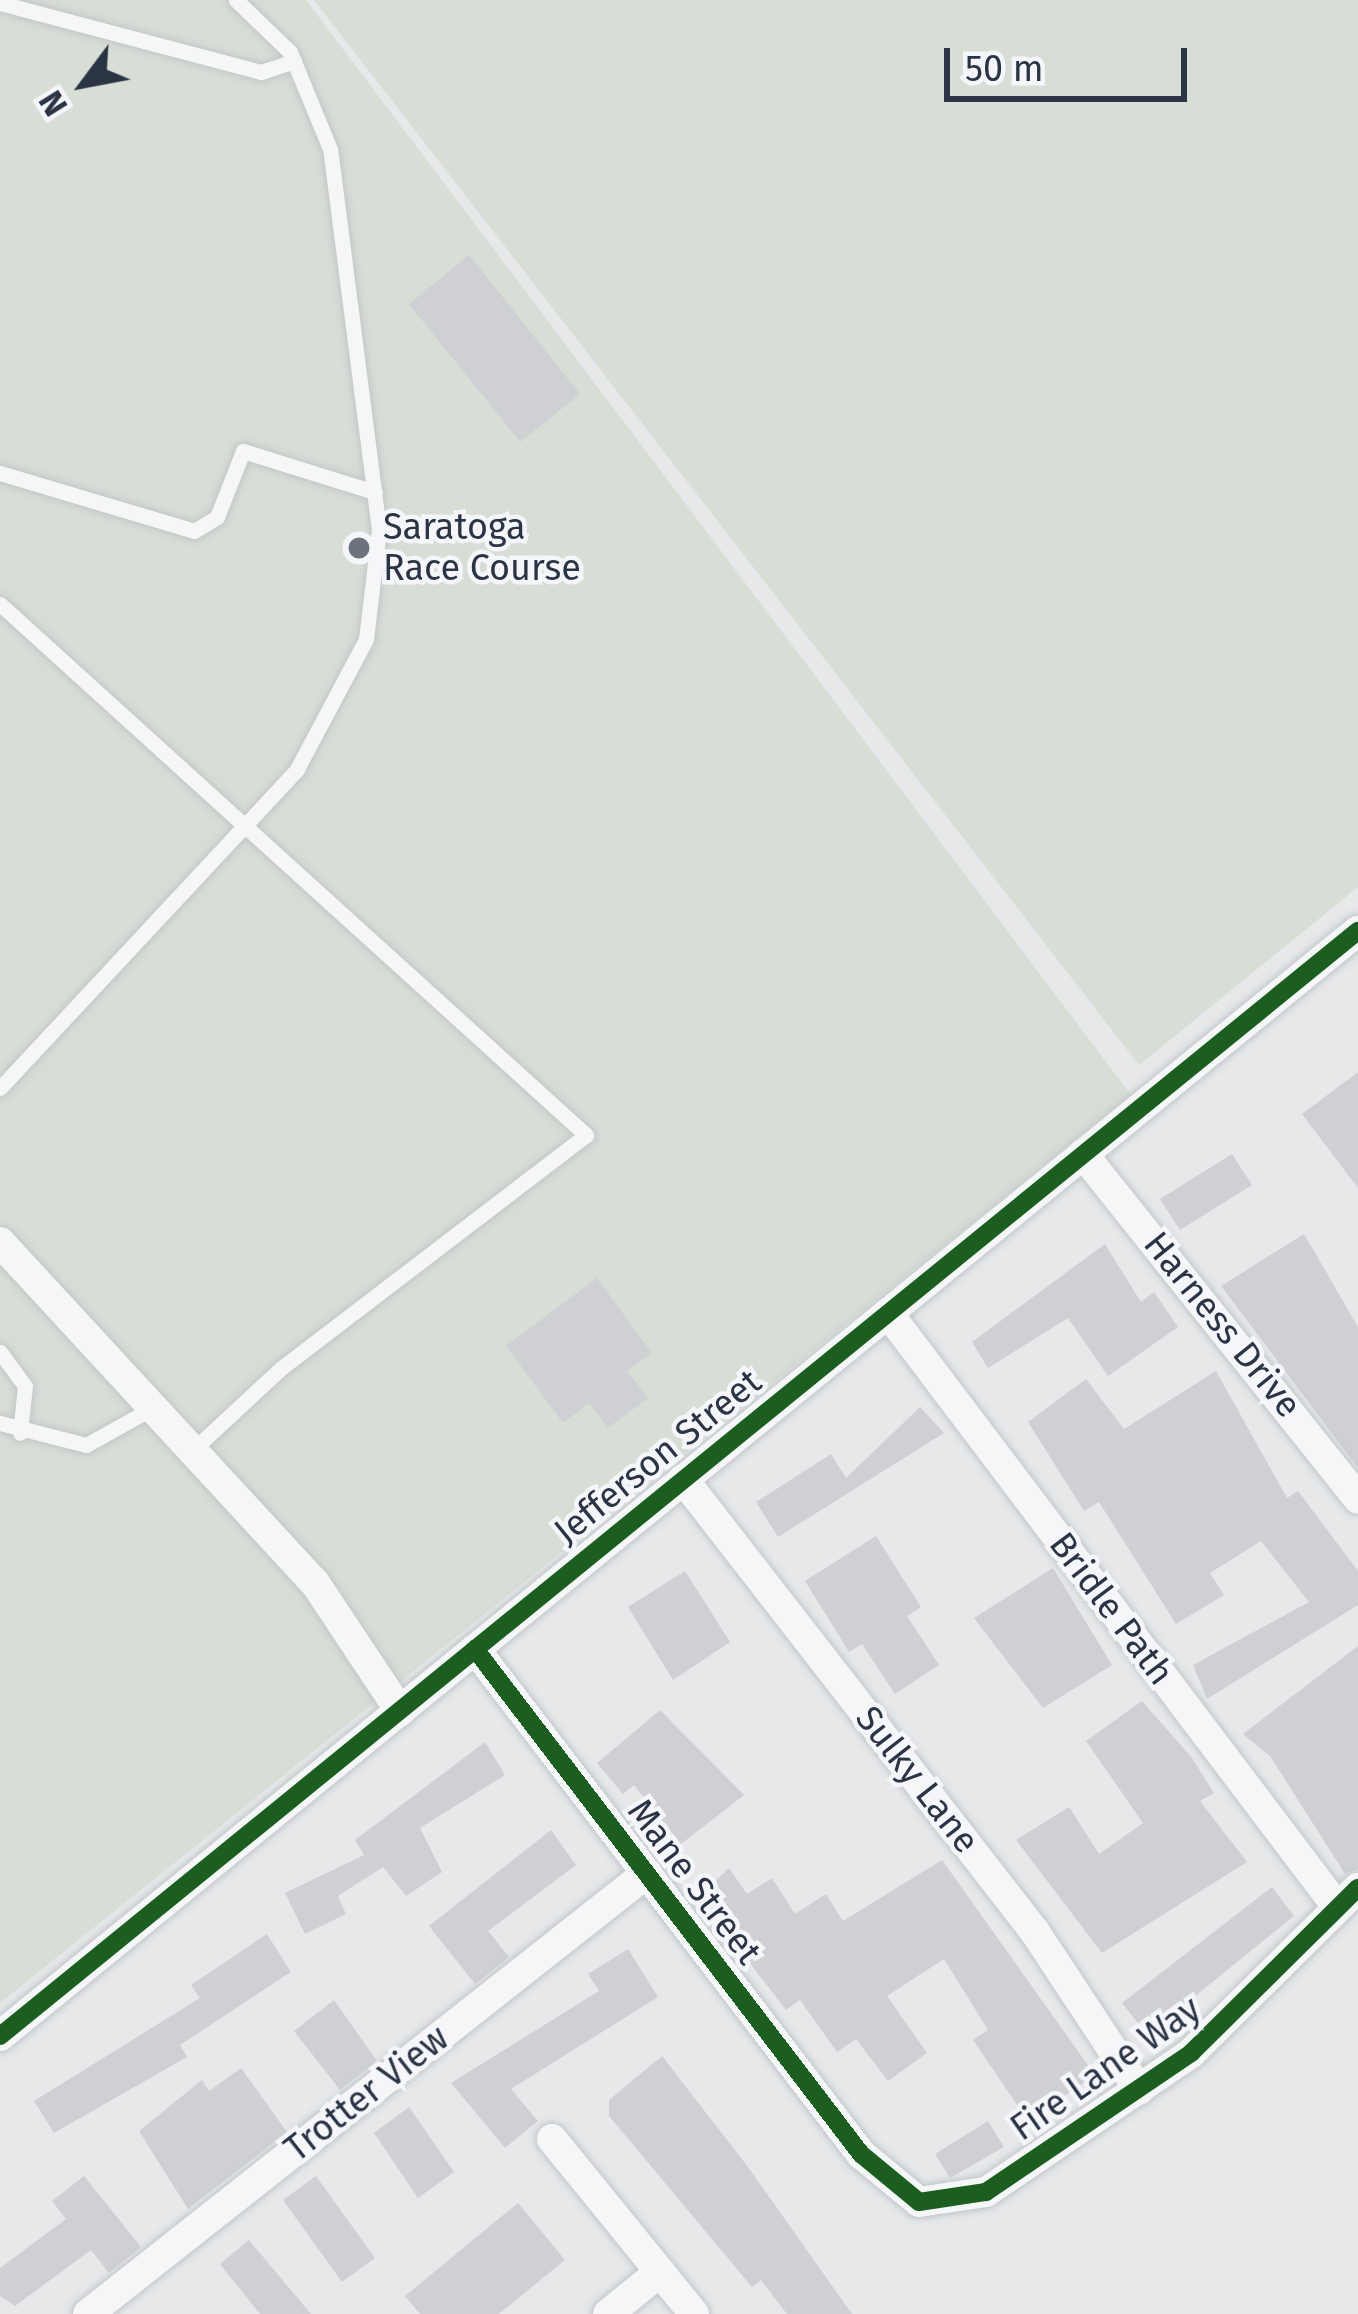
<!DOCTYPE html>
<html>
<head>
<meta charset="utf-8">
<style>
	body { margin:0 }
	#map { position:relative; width:1358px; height:2314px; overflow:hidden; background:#e6e8ea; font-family:"Fira Sans",sans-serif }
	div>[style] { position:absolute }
	.green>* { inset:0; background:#d6ded6 }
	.building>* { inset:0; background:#ced0d3 }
	.roads { filter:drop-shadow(0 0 3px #c4c6c8) drop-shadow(0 0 3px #c4c6c8) }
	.lane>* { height:15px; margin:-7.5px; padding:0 7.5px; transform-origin:7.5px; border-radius:7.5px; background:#f5f6f7 }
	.street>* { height:30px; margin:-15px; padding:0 15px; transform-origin:15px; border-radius:15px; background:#f5f6f7 }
	.cycleway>* { height:18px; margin:-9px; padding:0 9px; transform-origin:9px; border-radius:9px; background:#1b5e20 }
	.dots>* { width:33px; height:33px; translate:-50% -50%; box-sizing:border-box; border:6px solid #f4f6f9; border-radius:50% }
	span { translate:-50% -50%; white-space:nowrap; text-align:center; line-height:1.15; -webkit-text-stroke:9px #f4f6f9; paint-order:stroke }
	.poi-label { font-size:36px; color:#2b3445 }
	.left { translate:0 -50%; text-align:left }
	.street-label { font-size:36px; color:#2b3445 }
	.north { position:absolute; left:24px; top:24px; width:120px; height:120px; -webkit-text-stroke:9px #f4f6f9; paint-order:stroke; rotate:238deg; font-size:33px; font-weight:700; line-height:48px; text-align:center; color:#2b3445 }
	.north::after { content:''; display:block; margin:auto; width:42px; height:54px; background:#2b3445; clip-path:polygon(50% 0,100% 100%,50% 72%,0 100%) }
	.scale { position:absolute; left:944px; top:48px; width:243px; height:54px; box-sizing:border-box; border:6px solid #2b3445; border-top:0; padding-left:15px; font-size:36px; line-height:42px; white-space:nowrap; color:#2b3445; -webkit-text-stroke:9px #f4f6f9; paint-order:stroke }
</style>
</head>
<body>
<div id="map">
	<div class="green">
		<i style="clip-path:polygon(0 0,306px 0,1131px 1095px,0 2003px)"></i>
		<i style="clip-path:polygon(314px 0,1358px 0,1358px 887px,1139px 1065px)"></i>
	</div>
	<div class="building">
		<i style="clip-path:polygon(469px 255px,580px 394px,520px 442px,409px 304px)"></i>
		<i style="clip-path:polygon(1358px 1072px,1358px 1188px,1302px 1114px)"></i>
		<i style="clip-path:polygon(1232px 1154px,1252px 1185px,1180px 1230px,1160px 1199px)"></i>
		<i style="clip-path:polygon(1304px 1234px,1358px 1327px,1358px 1468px,1221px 1286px)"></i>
		<i style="clip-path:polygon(1105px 1244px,1141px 1302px,1154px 1292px,1178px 1327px,1108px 1376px,1068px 1318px,988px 1368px,972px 1342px)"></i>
		<i style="clip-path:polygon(597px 1278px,652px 1353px,627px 1371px,648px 1398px,608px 1428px,589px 1403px,563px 1423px,506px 1346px)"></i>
		<i style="clip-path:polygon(1216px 1371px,1287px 1498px,1298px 1491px,1358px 1571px,1358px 1605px,1207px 1699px,1193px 1665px,1309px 1602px,1261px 1541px,1210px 1573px,1224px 1595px,1176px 1624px,1099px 1502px,1084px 1511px,1028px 1422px,1086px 1379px,1124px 1429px)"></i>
		<i style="clip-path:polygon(920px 1407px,944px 1433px,778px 1537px,756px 1502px,831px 1454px,846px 1478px)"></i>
		<i style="clip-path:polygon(876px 1536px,921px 1607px,907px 1616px,939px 1665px,895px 1694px,862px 1644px,849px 1652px,805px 1581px)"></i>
		<i style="clip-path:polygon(1053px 1568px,1112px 1665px,1043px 1708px,974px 1618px)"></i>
		<i style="clip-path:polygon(685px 1571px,730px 1642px,673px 1680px,628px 1607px)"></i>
		<i style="clip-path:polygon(1358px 1646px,1358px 1869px,1345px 1874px,1270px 1756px,1243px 1734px)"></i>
		<i style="clip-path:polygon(1142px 1701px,1192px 1758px,1214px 1793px,1200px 1801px,1247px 1862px,1102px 1953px,1016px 1840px,1069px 1807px,1099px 1854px,1143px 1823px,1086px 1741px)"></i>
		<i style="clip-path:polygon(660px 1710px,744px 1795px,681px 1844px,634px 1785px,623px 1794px,597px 1763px)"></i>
		<i style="clip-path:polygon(485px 1742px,505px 1775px,420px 1828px,442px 1872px,406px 1896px,383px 1867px,338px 1896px,346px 1914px,305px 1934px,285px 1893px,364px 1855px,355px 1840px)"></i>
		<i style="clip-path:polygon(551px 1830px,576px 1865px,488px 1931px,509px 1957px,475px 1984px,429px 1926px)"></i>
		<i style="clip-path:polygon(942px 1860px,1095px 2075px,1028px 2121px,973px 2040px,988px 2030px,944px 1959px,887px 1996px,927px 2053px,888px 2081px,856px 2039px,837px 2052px,800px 2000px,786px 2010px,699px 1897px,729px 1868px,747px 1894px,772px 1878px,795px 1914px,826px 1894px,843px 1921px)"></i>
		<i style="clip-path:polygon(1272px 1887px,1294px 1916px,1147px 2035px,1122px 2003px)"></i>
		<i style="clip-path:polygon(267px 1934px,291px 1972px,180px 2045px,187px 2057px,54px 2133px,34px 2101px,200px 1998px,191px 1985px)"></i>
		<i style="clip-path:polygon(628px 1949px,658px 1997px,511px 2089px,538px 2121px,505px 2148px,451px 2083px,599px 1991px,588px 1974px)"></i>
		<i style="clip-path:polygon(334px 2000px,377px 2061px,340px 2090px,294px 2031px)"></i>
		<i style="clip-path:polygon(662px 2056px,748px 2167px,852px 2314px,787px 2314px,761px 2280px,752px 2287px,609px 2116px,609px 2100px)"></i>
		<i style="clip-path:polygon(241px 2068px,287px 2132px,188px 2209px,139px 2131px,202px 2080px,209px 2091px)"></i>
		<i style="clip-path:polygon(409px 2107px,454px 2172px,418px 2198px,374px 2133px)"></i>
		<i style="clip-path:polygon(988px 2121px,1004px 2147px,950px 2178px,935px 2154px)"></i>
		<i style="clip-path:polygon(84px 2176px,141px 2247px,109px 2273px,91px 2250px,15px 2306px,0 2296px,0 2268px,66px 2219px,52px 2201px)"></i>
		<i style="clip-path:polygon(316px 2176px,375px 2258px,342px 2282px,283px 2200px)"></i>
		<i style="clip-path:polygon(518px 2203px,565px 2260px,499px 2314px,420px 2314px,405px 2296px)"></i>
		<i style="clip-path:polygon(249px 2240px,311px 2314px,260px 2314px,220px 2264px)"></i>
	</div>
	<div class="roads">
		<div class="lane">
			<i style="left:0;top:3px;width:270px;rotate:14.8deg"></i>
			<i style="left:261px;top:72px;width:35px;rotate:-18deg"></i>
			<i style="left:0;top:473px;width:202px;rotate:16.6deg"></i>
			<i style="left:194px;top:531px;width:27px;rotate:-31deg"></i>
			<i style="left:217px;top:517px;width:71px;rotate:-68.5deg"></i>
			<i style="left:243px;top:451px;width:138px;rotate:17.3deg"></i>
			<i style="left:0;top:604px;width:791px;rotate:42.18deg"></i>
			<i style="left:586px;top:1135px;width:385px;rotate:142.6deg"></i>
			<i style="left:280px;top:1369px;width:113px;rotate:137.1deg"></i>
			<i style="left:0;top:1088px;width:436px;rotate:-47deg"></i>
			<i style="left:297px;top:769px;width:147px;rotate:-62deg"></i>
			<i style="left:366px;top:639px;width:110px;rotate:-83.2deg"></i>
			<i style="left:379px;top:530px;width:384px;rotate:-97.3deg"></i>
			<i style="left:330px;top:149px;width:105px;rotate:-112.4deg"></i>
			<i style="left:290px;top:52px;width:75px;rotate:-136.1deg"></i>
			<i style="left:0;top:1352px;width:42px;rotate:53.7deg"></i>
			<i style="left:25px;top:1386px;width:47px;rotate:96.1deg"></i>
			<i style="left:0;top:1423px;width:89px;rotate:14.3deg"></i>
			<i style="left:86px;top:1445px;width:72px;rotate:-29.1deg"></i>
		</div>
		<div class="street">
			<i style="left:1083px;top:1154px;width:441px;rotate:51.4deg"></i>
			<i style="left:0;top:1242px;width:464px;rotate:47.3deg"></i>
			<i style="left:315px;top:1583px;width:154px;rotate:56.4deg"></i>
			<i style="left:888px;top:1313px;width:741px;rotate:52.9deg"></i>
			<i style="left:683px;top:1479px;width:574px;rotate:52.15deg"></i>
			<i style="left:1035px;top:1932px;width:189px;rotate:56.6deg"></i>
			<i style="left:475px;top:1649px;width:636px;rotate:52.61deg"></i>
			<i style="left:861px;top:2154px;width:75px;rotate:39.6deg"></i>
			<i style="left:919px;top:2202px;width:68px;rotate:-8.5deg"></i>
			<i style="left:986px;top:2192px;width:248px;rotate:-34.1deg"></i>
			<i style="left:1191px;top:2053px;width:235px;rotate:-44.7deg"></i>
			<i style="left:0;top:2036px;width:1751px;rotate:-39.14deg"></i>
			<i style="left:552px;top:2139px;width:225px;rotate:50.9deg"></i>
			<i style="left:88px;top:2314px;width:712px;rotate:-38.27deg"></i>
			<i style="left:608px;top:2314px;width:67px;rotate:-38.9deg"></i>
		</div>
	</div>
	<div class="cycleway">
		<i style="left:475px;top:1649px;width:636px;rotate:52.61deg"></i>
		<i style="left:861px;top:2154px;width:75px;rotate:39.6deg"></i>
		<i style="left:919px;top:2202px;width:68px;rotate:-8.5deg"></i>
		<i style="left:986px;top:2192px;width:248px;rotate:-34.1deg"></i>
		<i style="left:1191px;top:2053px;width:235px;rotate:-44.7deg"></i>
		<i style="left:0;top:2036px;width:1751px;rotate:-39.14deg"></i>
	</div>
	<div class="dots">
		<i style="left:359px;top:548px;background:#6c737f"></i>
	</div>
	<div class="poi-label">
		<span class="left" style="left:383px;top:548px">Saratoga<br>Race Course</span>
	</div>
	<div class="street-label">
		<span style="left:1222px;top:1325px;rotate:51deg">Harness Drive</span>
		<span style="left:658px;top:1457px;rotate:-39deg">Jefferson Street</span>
		<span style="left:1111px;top:1609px;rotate:53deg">Bridle Path</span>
		<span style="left:917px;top:1780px;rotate:52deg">Sulky Lane</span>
		<span style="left:694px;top:1882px;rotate:53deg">Mane Street</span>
		<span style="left:1106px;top:2069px;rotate:-35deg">Fire Lane Way</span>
		<span style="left:367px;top:2094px;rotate:-38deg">Trotter View</span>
	</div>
	<div class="north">N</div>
	<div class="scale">50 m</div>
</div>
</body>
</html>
